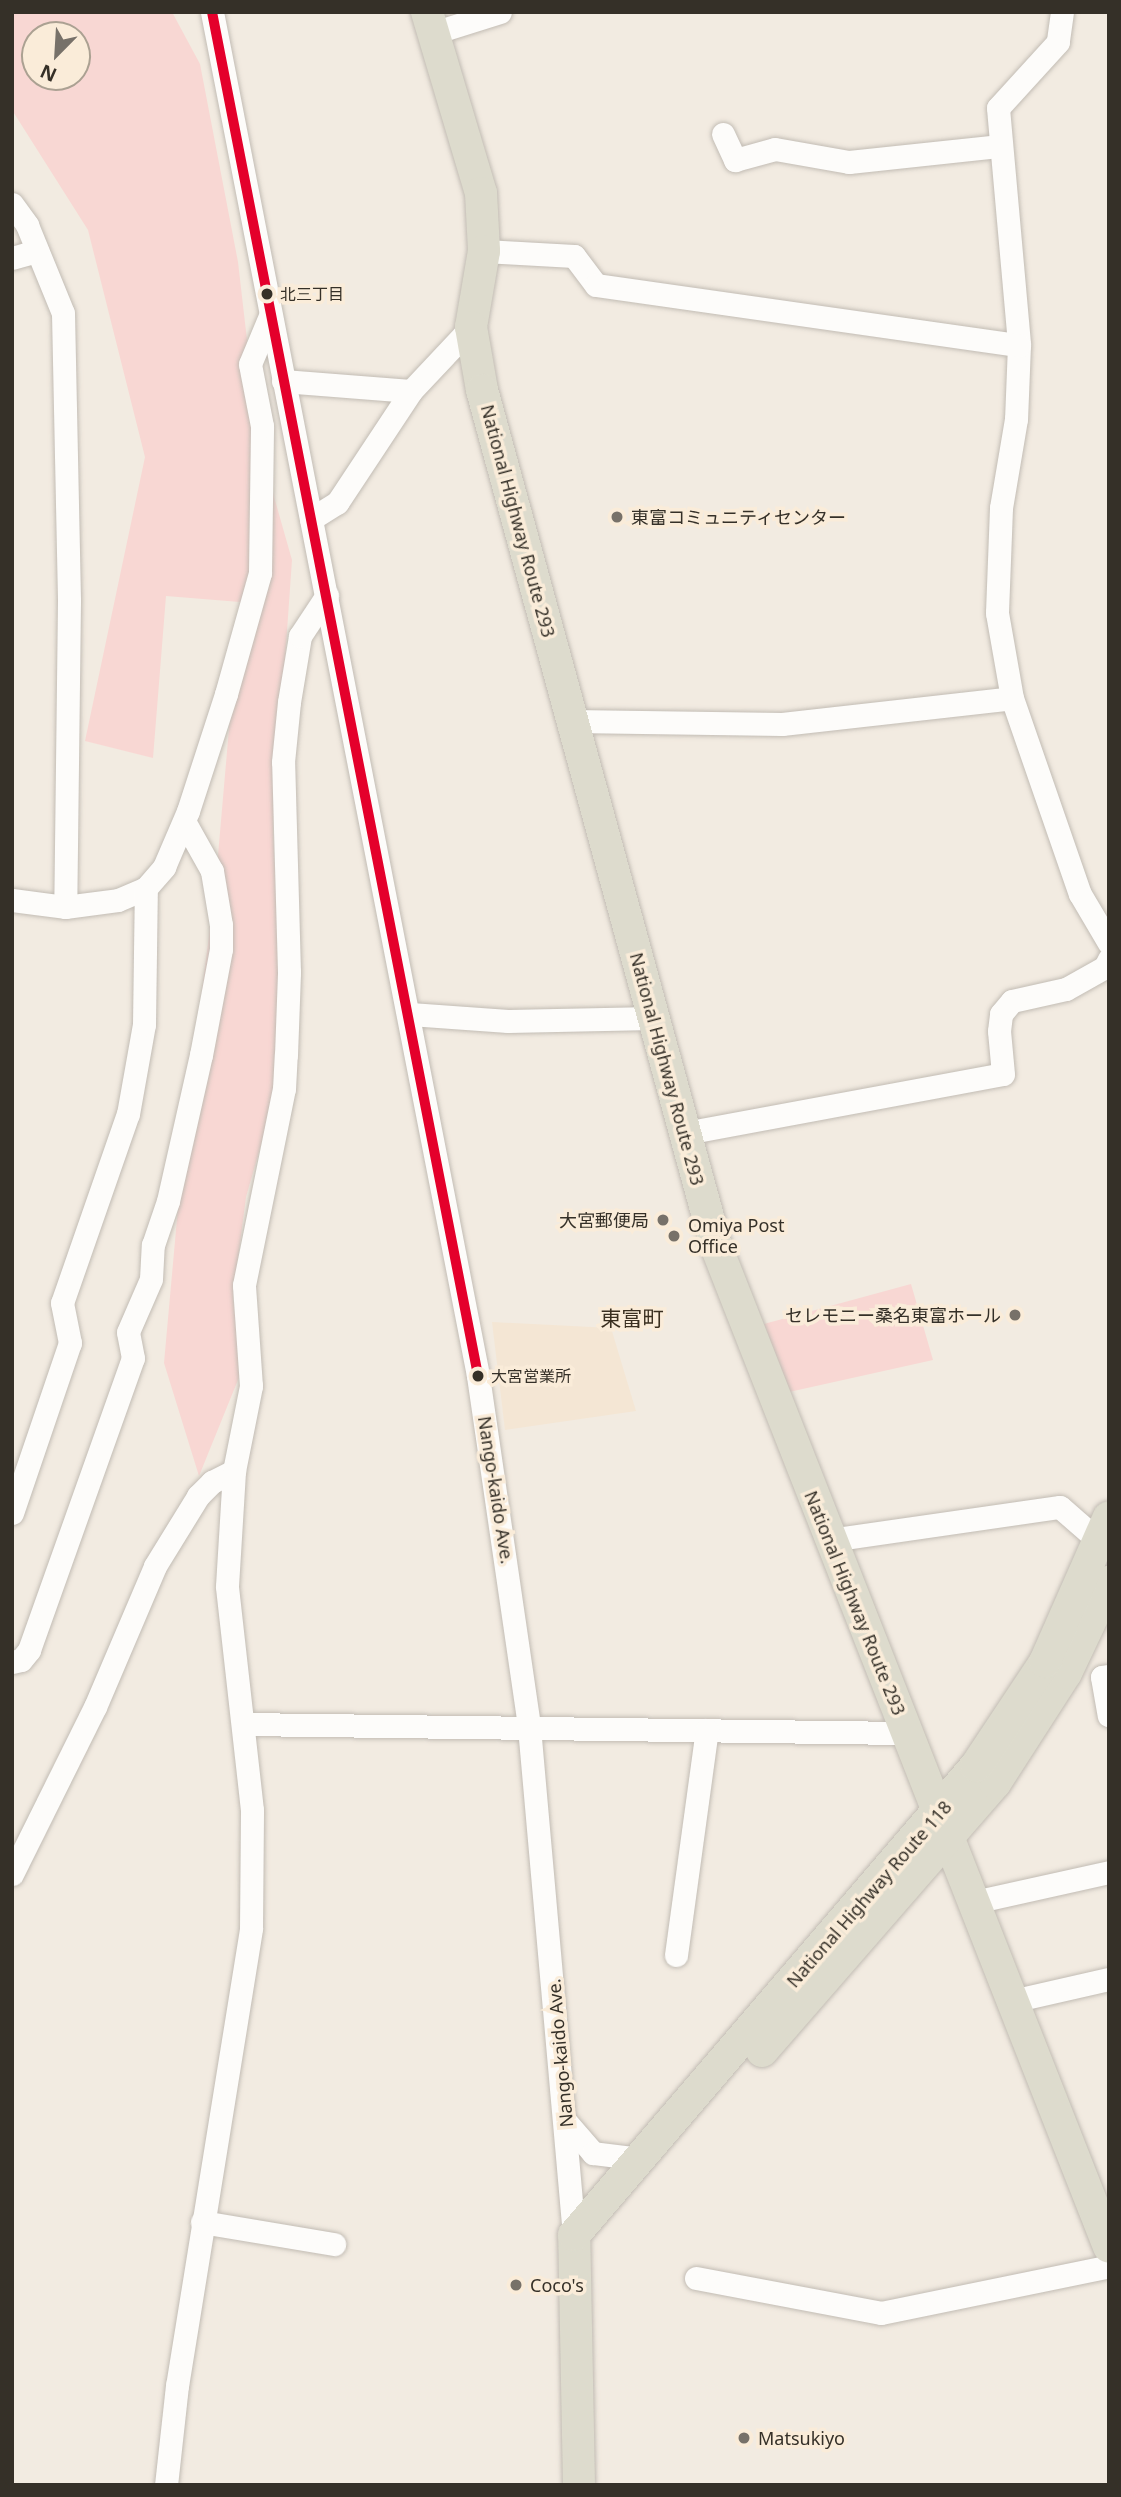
<!DOCTYPE html>
<html>
<head>
<meta charset="utf-8">
<style>
	body { margin:0 }
	#map { position:relative; width:1121px; height:2497px; overflow:hidden; background:#f2ebe1; font-family:"Noto Sans","Noto Sans JP",sans-serif }
	div>[style] { position:absolute }
	.built>* { inset:0; background:#f4e6d4 }
	.green>* { inset:0; background:#f8d7d3 }
	.roads { filter:drop-shadow(0 0 2px #c2bcb4) drop-shadow(0 0 2px #c2bcb4) }
	.minor>* { height:23px; margin:-11.5px; padding:0 11.5px; transform-origin:11.5px; border-radius:11.5px; background:#fdfcfa }
	.highway>* { height:32px; margin:-16px; padding:0 16px; transform-origin:16px; border-radius:16px; background:#dddbcd }
	.bus-1>* { height:10px; margin:-5px; padding:0 5px; transform-origin:5px; border-radius:5px; background:#e4002b }
	.dots>* { width:19px; height:19px; translate:-50% -50%; box-sizing:border-box; border:4px solid #faecd9; border-radius:50% }
	span { translate:-50% -50%; white-space:nowrap; text-align:center; line-height:1.15; -webkit-text-stroke:7px #faecd9; paint-order:stroke }
	.bus-label { font-size:16px; color:#353028 }
	.left { translate:0 -50%; text-align:left }
	.poi-label { font-size:18px; color:#353028 }
	.right { translate:-100% -50%; text-align:right }
	.street-label { font-size:18px; color:#353028 }
	.quarter-label { font-size:21px; color:#3a2f20 }
	.frame { position:absolute; inset:0; border:14px solid #353028; pointer-events:none }
	.north { position:absolute; left:21px; top:21px; width:70px; height:70px; box-sizing:border-box; background:#faecd9; border:2px solid #aba192; border-radius:50%; rotate:204deg; font-size:19px; font-weight:700; line-height:28px; text-align:center; color:#353028 }
	.north::after { content:''; display:block; margin:auto; width:24px; height:32px; background:#777169; clip-path:polygon(50% 0,100% 100%,50% 72%,0 100%) }
</style>
</head>
<body>
<div id="map">
	<div class="built">
		<i style="clip-path:polygon(492px 1322px,611px 1328px,636px 1411px,505px 1430px)"></i>
	</div>
	<div class="green">
		<i style="clip-path:polygon(evenodd,12px 12px,172px 12px,200px 64px,238px 262px,259px 444px,292px 560px,273px 830px,280px 977px,277px 1089px,246px 1197px,233px 1298px,242px 1370px,199px 1476px,164px 1363px,188px 1097px,215px 890px,240px 602px,166px 596px,153px 758px,85px 741px,145px 457px,88px 230px,12px 110px,12px 12px,35px 35px,77px 35px,77px 77px,35px 77px,35px 35px)"></i>
		<i style="clip-path:polygon(911px 1284px,933px 1360px,789px 1392px,764px 1324px)"></i>
	</div>
	<div class="roads">
		<div class="minor">
			<i style="left:212px;top:12px;width:1390px;rotate:78.96deg"></i>
			<i style="left:478px;top:1376px;width:355px;rotate:81.7deg"></i>
			<i style="left:529px;top:1727px;width:510px;rotate:84.94deg"></i>
			<i style="left:1062px;top:12px;width:30px;rotate:98deg"></i>
			<i style="left:1058px;top:42px;width:89px;rotate:132.3deg"></i>
			<i style="left:998px;top:108px;width:238px;rotate:84.9deg"></i>
			<i style="left:1019px;top:345px;width:74px;rotate:92.3deg"></i>
			<i style="left:1016px;top:419px;width:90px;rotate:99.6deg"></i>
			<i style="left:1001px;top:508px;width:105px;rotate:92.2deg"></i>
			<i style="left:997px;top:613px;width:86px;rotate:80deg"></i>
			<i style="left:1012px;top:698px;width:207px;rotate:70.9deg"></i>
			<i style="left:1080px;top:894px;width:57px;rotate:59.4deg"></i>
			<i style="left:433px;top:33px;width:70px;rotate:-17.4deg"></i>
			<i style="left:723px;top:134px;width:29px;rotate:65deg"></i>
			<i style="left:735px;top:160px;width:41px;rotate:-15.4deg"></i>
			<i style="left:775px;top:149px;width:75px;rotate:10deg"></i>
			<i style="left:849px;top:162px;width:150px;rotate:-6.1deg"></i>
			<i style="left:12px;top:204px;width:26px;rotate:54deg"></i>
			<i style="left:27px;top:225px;width:95px;rotate:67.8deg"></i>
			<i style="left:63px;top:313px;width:288px;rotate:88.8deg"></i>
			<i style="left:69px;top:601px;width:306px;rotate:90.7deg"></i>
			<i style="left:484px;top:251px;width:90px;rotate:3.2deg"></i>
			<i style="left:574px;top:256px;width:36px;rotate:53deg"></i>
			<i style="left:596px;top:285px;width:427px;rotate:8.1deg"></i>
			<i style="left:12px;top:258px;width:26px;rotate:-16deg"></i>
			<i style="left:283px;top:381px;width:128px;rotate:4.5deg"></i>
			<i style="left:311px;top:519px;width:31px;rotate:-32deg"></i>
			<i style="left:337px;top:503px;width:134px;rotate:-56.5deg"></i>
			<i style="left:411px;top:391px;width:88px;rotate:-46.8deg"></i>
			<i style="left:572px;top:721px;width:210px;rotate:0.8deg"></i>
			<i style="left:782px;top:724px;width:231px;rotate:-6.4deg"></i>
			<i style="left:12px;top:900px;width:53px;rotate:7.5deg"></i>
			<i style="left:65px;top:907px;width:53px;rotate:-7.5deg"></i>
			<i style="left:118px;top:900px;width:30px;rotate:-23deg"></i>
			<i style="left:146px;top:888px;width:28px;rotate:-49deg"></i>
			<i style="left:164px;top:867px;width:61px;rotate:-66.8deg"></i>
			<i style="left:188px;top:811px;width:123px;rotate:-72deg"></i>
			<i style="left:226px;top:694px;width:126px;rotate:-74.3deg"></i>
			<i style="left:260px;top:573px;width:147px;rotate:-89.2deg"></i>
			<i style="left:262px;top:426px;width:63px;rotate:-101deg"></i>
			<i style="left:250px;top:364px;width:52px;rotate:-67.4deg"></i>
			<i style="left:410px;top:1014px;width:98px;rotate:4.1deg"></i>
			<i style="left:508px;top:1021px;width:145px;rotate:-1.2deg"></i>
			<i style="left:685px;top:1133px;width:323px;rotate:-10.5deg"></i>
			<i style="left:1003px;top:1074px;width:43px;rotate:-95.3deg"></i>
			<i style="left:999px;top:1031px;width:17px;rotate:-83deg"></i>
			<i style="left:1001px;top:1014px;width:17px;rotate:-50deg"></i>
			<i style="left:1012px;top:1001px;width:55px;rotate:-12.5deg"></i>
			<i style="left:1066px;top:989px;width:45px;rotate:-29.4deg"></i>
			<i style="left:1105px;top:967px;width:9px;rotate:-63deg"></i>
			<i style="left:12px;top:1513px;width:180px;rotate:-71.2deg"></i>
			<i style="left:70px;top:1343px;width:41px;rotate:-101.3deg"></i>
			<i style="left:62px;top:1303px;width:200px;rotate:-70.8deg"></i>
			<i style="left:128px;top:1114px;width:91px;rotate:-79.9deg"></i>
			<i style="left:144px;top:1024px;width:136px;rotate:-89.2deg"></i>
			<i style="left:830px;top:1540px;width:232px;rotate:-8.2deg"></i>
			<i style="left:1060px;top:1507px;width:53px;rotate:41.2deg"></i>
			<i style="left:12px;top:1662px;width:9px;rotate:-13deg"></i>
			<i style="left:21px;top:1660px;width:13px;rotate:-51deg"></i>
			<i style="left:29px;top:1650px;width:310px;rotate:-70.4deg"></i>
			<i style="left:133px;top:1358px;width:26px;rotate:-101deg"></i>
			<i style="left:128px;top:1332px;width:58px;rotate:-66.5deg"></i>
			<i style="left:151px;top:1279px;width:34px;rotate:-87deg"></i>
			<i style="left:153px;top:1245px;width:46px;rotate:-71.2deg"></i>
			<i style="left:168px;top:1201px;width:150px;rotate:-77.3deg"></i>
			<i style="left:201px;top:1055px;width:108px;rotate:-79.3deg"></i>
			<i style="left:221px;top:949px;width:24px;rotate:-90deg"></i>
			<i style="left:221px;top:925px;width:55px;rotate:-99.5deg"></i>
			<i style="left:212px;top:871px;width:57px;rotate:-119.2deg"></i>
			<i style="left:1109px;top:1676px;width:7px;rotate:172deg"></i>
			<i style="left:1102px;top:1677px;width:39px;rotate:80deg"></i>
			<i style="left:243px;top:1724px;width:664px;rotate:0.78deg"></i>
			<i style="left:12px;top:1874px;width:186px;rotate:-63.6deg"></i>
			<i style="left:95px;top:1707px;width:153px;rotate:-66.9deg"></i>
			<i style="left:155px;top:1566px;width:82px;rotate:-58.4deg"></i>
			<i style="left:198px;top:1496px;width:20px;rotate:-45deg"></i>
			<i style="left:212px;top:1482px;width:25px;rotate:-27deg"></i>
			<i style="left:974px;top:1902px;width:138px;rotate:-12.5deg"></i>
			<i style="left:676px;top:1955px;width:227px;rotate:-82.2deg"></i>
			<i style="left:1012px;top:2001px;width:99px;rotate:-12.8deg"></i>
			<i style="left:567px;top:2123px;width:40px;rotate:49deg"></i>
			<i style="left:593px;top:2153px;width:48px;rotate:7.1deg"></i>
			<i style="left:202px;top:2222px;width:134px;rotate:9.5deg"></i>
			<i style="left:696px;top:2278px;width:188px;rotate:10.7deg"></i>
			<i style="left:881px;top:2313px;width:233px;rotate:-11.6deg"></i>
			<i style="left:166px;top:2485px;width:100px;rotate:-83.7deg"></i>
			<i style="left:177px;top:2386px;width:464px;rotate:-80.8deg"></i>
			<i style="left:251px;top:1928px;width:118px;rotate:-89.5deg"></i>
			<i style="left:252px;top:1810px;width:225px;rotate:-96.4deg"></i>
			<i style="left:227px;top:1586px;width:115px;rotate:-86.5deg"></i>
			<i style="left:234px;top:1471px;width:87px;rotate:-78.7deg"></i>
			<i style="left:251px;top:1386px;width:101px;rotate:-94deg"></i>
			<i style="left:244px;top:1285px;width:200px;rotate:-78.5deg"></i>
			<i style="left:284px;top:1089px;width:34px;rotate:-87deg"></i>
			<i style="left:286px;top:1055px;width:83px;rotate:-87.9deg"></i>
			<i style="left:289px;top:972px;width:210px;rotate:-91.6deg"></i>
			<i style="left:283px;top:762px;width:60px;rotate:-84.3deg"></i>
			<i style="left:289px;top:702px;width:67px;rotate:-80.5deg"></i>
			<i style="left:300px;top:636px;width:49px;rotate:-56.6deg"></i>
		</div>
		<div class="highway">
			<i style="left:427px;top:12px;width:189px;rotate:73.4deg"></i>
			<i style="left:481px;top:193px;width:58px;rotate:87deg"></i>
			<i style="left:484px;top:251px;width:77px;rotate:99.7deg"></i>
			<i style="left:471px;top:327px;width:64px;rotate:80.1deg"></i>
			<i style="left:482px;top:390px;width:887px;rotate:74.71deg"></i>
			<i style="left:716px;top:1246px;width:1075px;rotate:68.56deg"></i>
			<i style="left:762px;top:2051px;width:355px;rotate:-49deg"></i>
			<i style="left:995px;top:1783px;width:131px;rotate:-57.2deg"></i>
			<i style="left:1066px;top:1673px;width:101px;rotate:-64.7deg"></i>
			<i style="left:579px;top:2485px;width:250px;rotate:-91.1deg"></i>
			<i style="left:574px;top:2235px;width:618px;rotate:-49.4deg"></i>
			<i style="left:976px;top:1766px;width:125px;rotate:-56.4deg"></i>
			<i style="left:1045px;top:1662px;width:158px;rotate:-66.2deg"></i>
		</div>
	</div>
	<div class="bus-1">
		<i style="left:212px;top:12px;width:1390px;rotate:78.96deg"></i>
	</div>
	<div class="dots">
		<i style="left:267px;top:294px;background:#353028"></i>
		<i style="left:617px;top:517px;background:#777169"></i>
		<i style="left:663px;top:1220px;background:#777169"></i>
		<i style="left:674px;top:1236px;background:#777169"></i>
		<i style="left:1015px;top:1315px;background:#777169"></i>
		<i style="left:478px;top:1376px;background:#353028"></i>
		<i style="left:516px;top:2285px;background:#777169"></i>
		<i style="left:744px;top:2438px;background:#777169"></i>
	</div>
	<div class="bus-label">
		<span class="left" style="left:280px;top:294px">北三丁目</span>
		<span class="left" style="left:491px;top:1376px">大宮営業所</span>
	</div>
	<div class="poi-label">
		<span class="left" style="left:631px;top:517px">東富コミュニティセンター</span>
		<span class="right" style="left:649px;top:1220px">大宮郵便局</span>
		<span class="left" style="left:688px;top:1236px">Omiya Post<br>Office</span>
		<span class="right" style="left:1001px;top:1315px">セレモニー桑名東富ホール</span>
		<span class="left" style="left:530px;top:2285px">Coco's</span>
		<span class="left" style="left:758px;top:2438px">Matsukiyo</span>
	</div>
	<div class="street-label">
		<span style="left:518px;top:521px;rotate:75deg">National Highway Route 293</span>
		<span style="left:667px;top:1069px;rotate:75deg">National Highway Route 293</span>
		<span style="left:496px;top:1490px;rotate:81deg">Nango-kaido Ave.</span>
		<span style="left:855px;top:1603px;rotate:68deg">National Highway Route 293</span>
		<span style="left:869px;top:1894px;rotate:-49deg">National Highway Route 118</span>
		<span style="left:560px;top:2053px;rotate:-95deg">Nango-kaido Ave.</span>
	</div>
	<div class="quarter-label">
		<span style="left:632px;top:1318px">東富町</span>
	</div>
	<div class="frame"></div>
	<div class="north">N</div>
</div>
</body>
</html>
